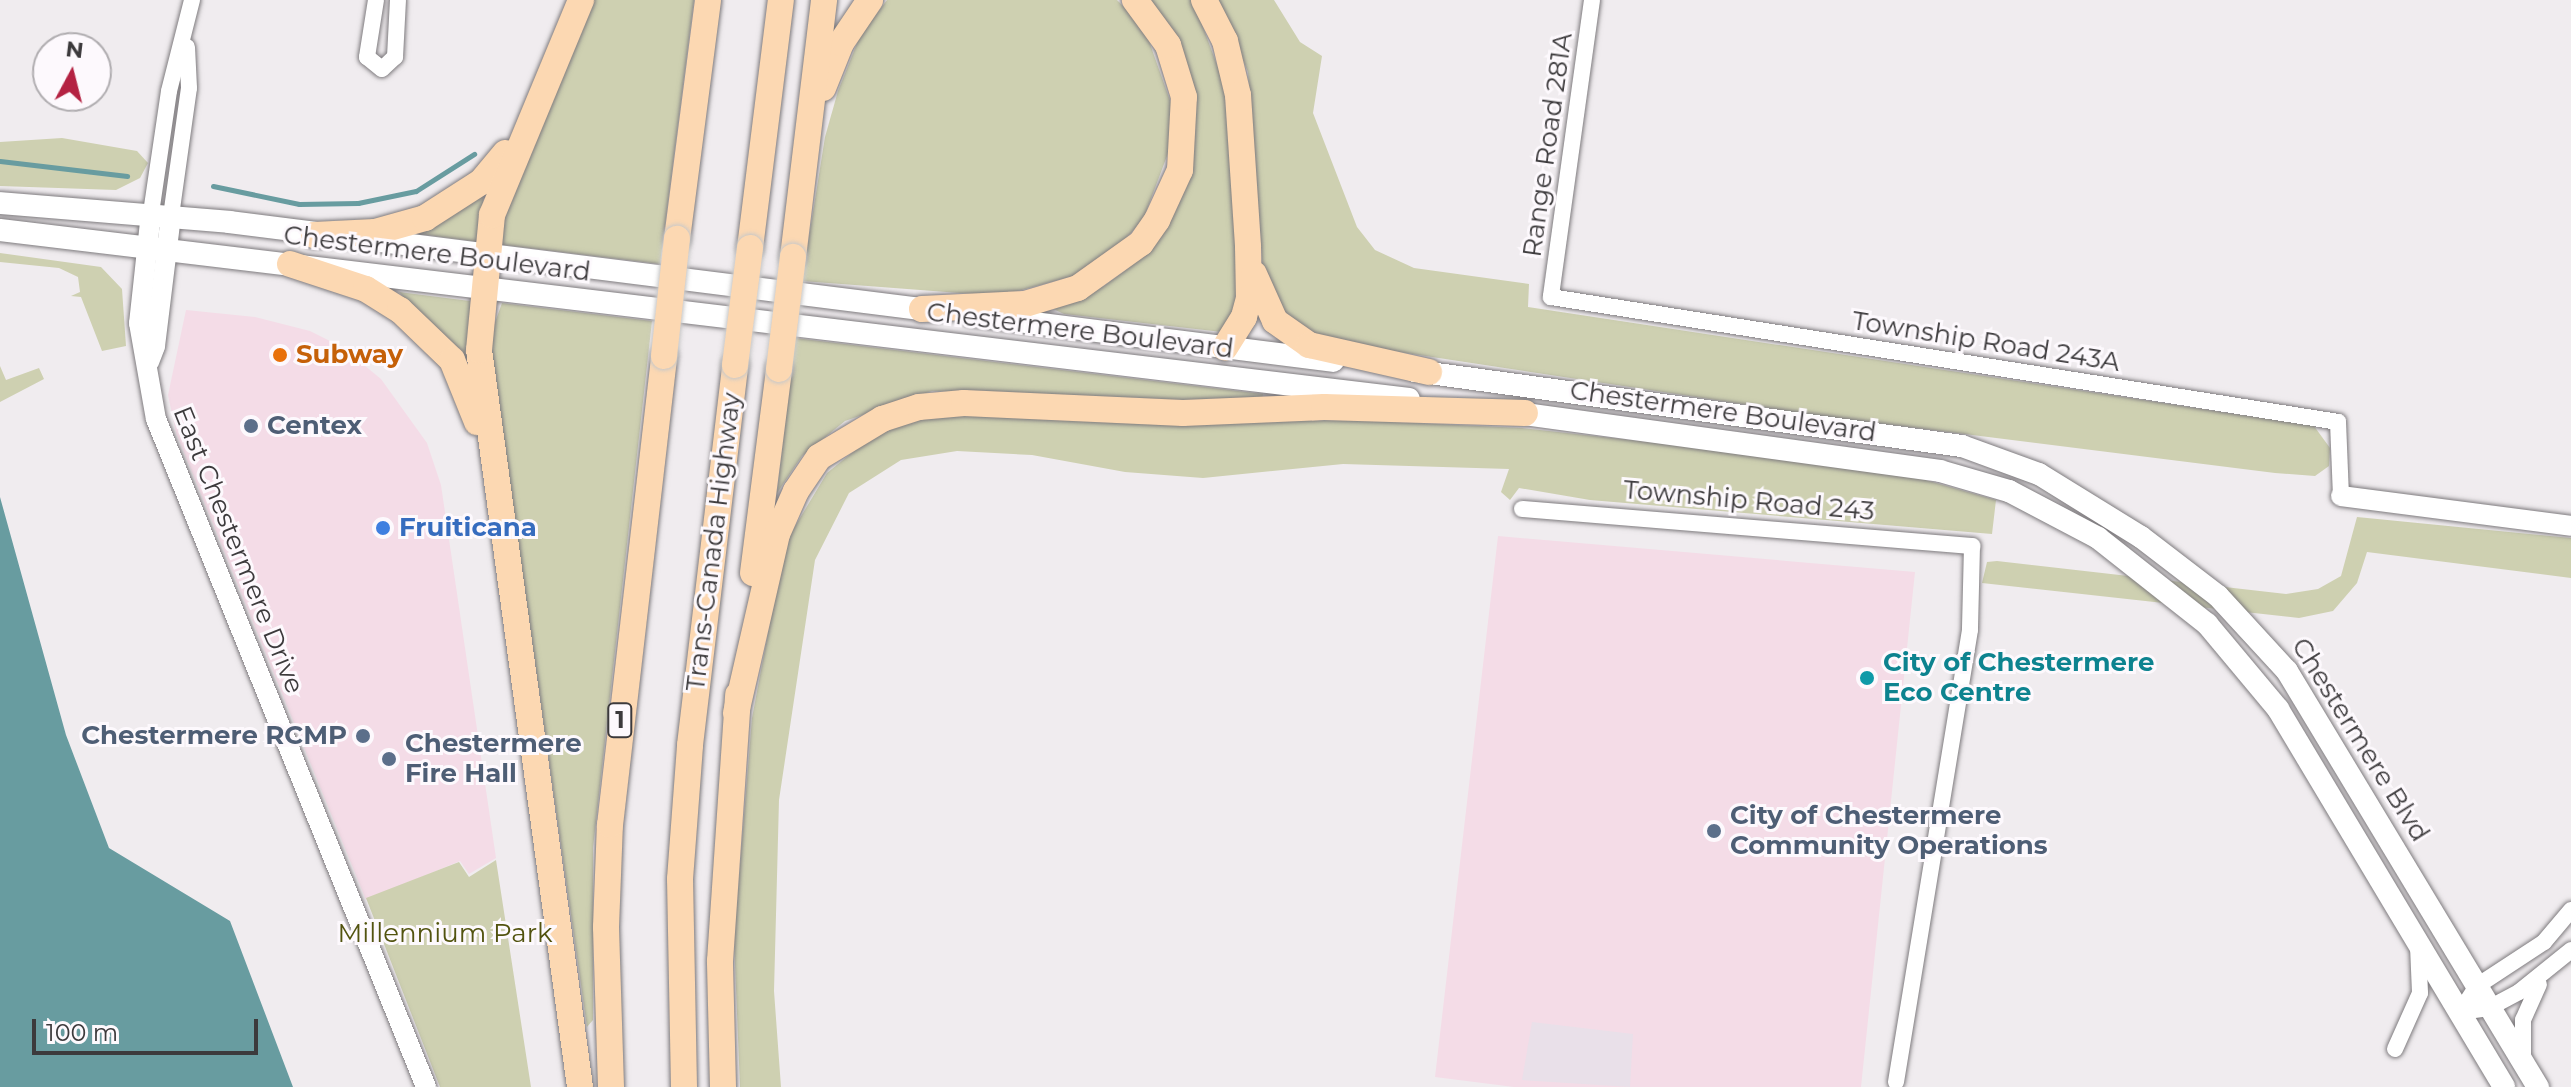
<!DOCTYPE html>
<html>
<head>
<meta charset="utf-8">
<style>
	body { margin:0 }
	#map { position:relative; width:2571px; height:1087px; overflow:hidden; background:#f0ecef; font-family:Montserrat,sans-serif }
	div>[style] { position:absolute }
	.commercial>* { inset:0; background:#f4dce7 }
	.built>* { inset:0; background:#e9e0e9 }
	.green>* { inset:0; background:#ced0b1 }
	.water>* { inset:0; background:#689ca0 }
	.stream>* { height:5px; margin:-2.5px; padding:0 2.5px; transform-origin:2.5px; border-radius:2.5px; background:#689ca0 }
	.roads { filter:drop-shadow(0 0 2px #7e7b7e) drop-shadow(0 0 2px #7e7b7e) }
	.minor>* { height:16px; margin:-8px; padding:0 8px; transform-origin:8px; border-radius:8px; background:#fff }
	.tertiary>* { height:20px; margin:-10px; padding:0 10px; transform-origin:10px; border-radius:10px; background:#fff }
	.secondary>* { height:22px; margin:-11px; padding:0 11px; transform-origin:11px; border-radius:11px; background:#fff }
	.trunk>* { height:26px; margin:-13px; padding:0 13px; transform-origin:13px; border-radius:13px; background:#fcd8b2 }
	.bridges { filter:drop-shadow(0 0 2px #c8c8c8) drop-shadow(0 0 2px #c8c8c8) }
	.trunk-bridge>* { height:26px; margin:-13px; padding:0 13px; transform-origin:13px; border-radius:13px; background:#fcd8b2 }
	.dots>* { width:22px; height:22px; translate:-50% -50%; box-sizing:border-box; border:4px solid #fdf9fd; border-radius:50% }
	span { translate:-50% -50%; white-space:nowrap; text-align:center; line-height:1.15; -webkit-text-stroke:6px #fdf9fd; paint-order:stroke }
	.shield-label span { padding:2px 6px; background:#fdf9fd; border:2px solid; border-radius:6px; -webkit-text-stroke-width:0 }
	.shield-label { font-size:24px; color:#3c3a3c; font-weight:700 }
	.street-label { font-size:26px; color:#3c3a3c }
	.food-label { font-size:26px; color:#c56008; font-weight:700 }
	.left { translate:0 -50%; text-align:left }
	.service-label { font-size:26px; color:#4e5e75; font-weight:700 }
	.right { translate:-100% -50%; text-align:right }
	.shop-label { font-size:26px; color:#366cbe; font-weight:700 }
	.culture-label { font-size:26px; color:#0d838f; font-weight:700 }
	.park-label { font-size:26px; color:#52530f }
	.north { position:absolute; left:32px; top:32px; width:80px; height:80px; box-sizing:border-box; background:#fdf9fd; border:2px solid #b0adb0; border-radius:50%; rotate:7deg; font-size:22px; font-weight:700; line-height:32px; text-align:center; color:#3c3a3c }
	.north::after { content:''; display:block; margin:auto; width:28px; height:36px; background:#b42242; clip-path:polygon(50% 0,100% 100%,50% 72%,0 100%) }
	.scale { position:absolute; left:32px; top:1019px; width:226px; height:36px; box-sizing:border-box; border:4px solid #3c3a3c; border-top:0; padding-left:10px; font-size:24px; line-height:28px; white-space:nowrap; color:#3c3a3c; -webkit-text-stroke:6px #fdf9fd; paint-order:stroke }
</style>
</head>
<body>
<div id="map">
	<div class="commercial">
		<i style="clip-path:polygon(186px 310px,255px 317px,310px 331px,342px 347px,381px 379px,427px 443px,441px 485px,496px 858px,469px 874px,460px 861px,366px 900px,176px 433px,168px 395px)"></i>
		<i style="clip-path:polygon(1498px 536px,1915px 572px,1861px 1087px,1514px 1087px,1435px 1077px)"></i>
	</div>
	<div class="built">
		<i style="clip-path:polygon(1532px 1022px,1633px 1034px,1630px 1087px,1522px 1080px)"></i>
	</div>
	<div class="green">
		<i style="clip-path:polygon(591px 0,694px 0,660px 264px,503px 245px,499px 226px)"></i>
		<i style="clip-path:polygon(887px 0,1117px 0,1144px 27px,1172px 106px,1173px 140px,1143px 220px,1112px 253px,1077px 275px,999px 296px,802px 281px,825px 137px,838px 91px,860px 36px)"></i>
		<i style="clip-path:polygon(1148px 0,1193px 0,1224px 84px,1239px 271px,1236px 314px,1222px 332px,1064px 314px,1051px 308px,1104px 286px,1127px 269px,1151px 244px,1192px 160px)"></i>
		<i style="clip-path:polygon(1218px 0,1274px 0,1300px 42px,1322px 56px,1313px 113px,1357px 227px,1375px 250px,1414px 268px,1529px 284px,1528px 307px,2314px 426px,2330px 448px,2329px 466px,2315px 476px,2275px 473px,1821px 416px,1327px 341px,1297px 326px,1276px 303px,1263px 271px,1248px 72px)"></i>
		<i style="clip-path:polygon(62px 138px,137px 151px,148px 163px,140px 178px,116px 190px,0 186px,0 142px)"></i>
		<i style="clip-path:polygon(484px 192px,479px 242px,412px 233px)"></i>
		<i style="clip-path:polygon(0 253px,101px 267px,122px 289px,126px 346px,102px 351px,81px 297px,71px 296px,80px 292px,78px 277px,59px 268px,0 262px)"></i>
		<i style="clip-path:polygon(399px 292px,470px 301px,470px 365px,464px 365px)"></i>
		<i style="clip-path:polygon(502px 303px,652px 321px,593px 848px,593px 1020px,587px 1027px,489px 339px)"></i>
		<i style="clip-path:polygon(795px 338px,1263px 394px,1262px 401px,1166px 403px,932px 391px,845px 421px,802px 456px,777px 493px)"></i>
		<i style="clip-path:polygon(0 366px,6px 380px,39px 368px,44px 379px,0 402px)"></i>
		<i style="clip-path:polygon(946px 412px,1127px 423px,1351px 420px,1522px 428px,1803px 459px,1922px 479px,1996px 500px,1992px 534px,1590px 500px,1519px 488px,1510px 500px,1501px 492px,1509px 469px,1343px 464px,1203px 478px,1125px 472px,1032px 455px,957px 451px,901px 460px,849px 493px,815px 560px,779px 800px,774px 991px,781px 1087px,740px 1087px,734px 939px,752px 718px,785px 543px,827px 473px,879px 431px)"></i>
		<i style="clip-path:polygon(2357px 517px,2571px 538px,2571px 578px,2367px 552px,2357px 583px,2333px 611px,2299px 618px,1982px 583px,1987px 562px,1997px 561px,2286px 594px,2318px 589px,2341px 576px)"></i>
		<i style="clip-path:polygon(496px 860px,531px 1087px,440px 1087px,366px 898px,459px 862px,469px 877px)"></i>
	</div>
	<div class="water">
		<i style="clip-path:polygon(0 497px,66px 735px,109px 848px,230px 921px,293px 1087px,0 1087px)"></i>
	</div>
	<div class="stream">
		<i style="left:0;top:161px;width:128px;rotate:6.7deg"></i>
		<i style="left:213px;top:186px;width:88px;rotate:11.8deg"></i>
		<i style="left:299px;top:204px;width:59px;rotate:-1deg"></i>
		<i style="left:358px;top:203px;width:59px;rotate:-11.7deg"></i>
		<i style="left:416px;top:191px;width:69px;rotate:-32.5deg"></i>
	</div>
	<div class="roads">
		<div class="minor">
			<i style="left:376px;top:0;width:58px;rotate:99deg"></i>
			<i style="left:367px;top:57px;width:19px;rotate:39deg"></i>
			<i style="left:382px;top:69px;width:18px;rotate:-43deg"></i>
			<i style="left:395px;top:57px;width:57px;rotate:-87deg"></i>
			<i style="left:1592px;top:0;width:300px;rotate:97.9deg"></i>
			<i style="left:1551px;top:297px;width:797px;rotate:9.02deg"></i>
			<i style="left:2338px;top:422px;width:74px;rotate:87.7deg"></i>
			<i style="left:151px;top:213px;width:123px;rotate:-81.6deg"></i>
			<i style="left:169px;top:91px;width:94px;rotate:-75.8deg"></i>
			<i style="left:171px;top:216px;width:129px;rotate:-82deg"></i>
			<i style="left:189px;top:88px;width:41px;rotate:-92.8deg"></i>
			<i style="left:1522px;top:509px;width:452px;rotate:4.7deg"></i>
			<i style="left:1972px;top:546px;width:84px;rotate:91.4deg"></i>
			<i style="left:1970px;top:630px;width:458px;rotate:99.3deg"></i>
			<i style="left:2460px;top:1012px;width:31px;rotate:-57deg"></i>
			<i style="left:2477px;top:986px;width:80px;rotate:-33.3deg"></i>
			<i style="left:2544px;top:942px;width:42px;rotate:-49.8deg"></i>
			<i style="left:2460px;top:1012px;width:29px;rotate:-8deg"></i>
			<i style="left:2489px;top:1008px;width:34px;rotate:-28deg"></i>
			<i style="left:2519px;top:992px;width:67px;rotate:-38.9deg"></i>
			<i style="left:2395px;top:1049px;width:61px;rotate:-65.9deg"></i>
			<i style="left:2420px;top:993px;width:47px;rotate:-92.4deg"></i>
			<i style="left:2523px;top:1061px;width:41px;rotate:-90deg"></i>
			<i style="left:2523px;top:1020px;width:39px;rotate:-66deg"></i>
		</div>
		<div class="tertiary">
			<i style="left:151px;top:213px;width:111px;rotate:96.2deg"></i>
			<i style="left:139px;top:323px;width:97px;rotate:80deg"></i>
			<i style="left:156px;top:419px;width:721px;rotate:67.99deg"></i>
			<i style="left:149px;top:362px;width:17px;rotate:-69deg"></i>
			<i style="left:155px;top:346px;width:131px;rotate:-83deg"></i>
			<i style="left:2341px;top:496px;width:232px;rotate:7.4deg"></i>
		</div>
		<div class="secondary">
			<i style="left:0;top:203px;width:230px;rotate:4.7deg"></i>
			<i style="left:229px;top:222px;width:713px;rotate:7.17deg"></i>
			<i style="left:0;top:230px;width:1419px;rotate:6.84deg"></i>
			<i style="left:970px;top:315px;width:366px;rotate:7.2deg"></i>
			<i style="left:1415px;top:371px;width:552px;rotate:7.81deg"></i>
			<i style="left:1962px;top:446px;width:82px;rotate:20deg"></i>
			<i style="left:2039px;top:474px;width:120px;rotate:31.7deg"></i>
			<i style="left:2141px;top:537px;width:97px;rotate:37.5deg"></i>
			<i style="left:2218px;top:596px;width:102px;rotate:47.4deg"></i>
			<i style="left:2287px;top:671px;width:486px;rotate:58.9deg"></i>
			<i style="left:1510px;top:412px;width:434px;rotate:7.8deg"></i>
			<i style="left:1940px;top:471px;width:72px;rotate:16.2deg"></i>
			<i style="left:2009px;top:491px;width:101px;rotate:27.8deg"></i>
			<i style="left:2098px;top:538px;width:139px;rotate:38.3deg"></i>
			<i style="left:2207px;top:624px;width:111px;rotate:50.1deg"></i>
			<i style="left:2278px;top:709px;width:440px;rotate:59.1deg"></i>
		</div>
		<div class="trunk">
			<i style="left:1204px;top:0;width:46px;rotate:62.9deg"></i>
			<i style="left:1225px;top:41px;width:56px;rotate:76.5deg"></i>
			<i style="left:1238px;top:95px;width:152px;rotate:86.2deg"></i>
			<i style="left:1248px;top:247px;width:51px;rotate:88.9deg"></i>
			<i style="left:1249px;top:298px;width:20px;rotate:105deg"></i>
			<i style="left:1244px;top:317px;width:36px;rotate:122deg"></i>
			<i style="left:823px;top:88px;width:48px;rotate:-68.2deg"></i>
			<i style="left:841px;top:43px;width:52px;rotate:-56deg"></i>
			<i style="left:314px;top:235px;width:61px;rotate:-2.8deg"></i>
			<i style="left:375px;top:232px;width:52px;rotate:-15.6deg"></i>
			<i style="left:425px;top:218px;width:67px;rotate:-32.7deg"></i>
			<i style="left:481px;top:182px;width:38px;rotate:-50deg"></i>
			<i style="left:677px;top:239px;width:241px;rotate:-82.6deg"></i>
			<i style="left:750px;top:248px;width:250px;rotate:-82.9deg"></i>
			<i style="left:793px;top:257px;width:259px;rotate:-83.1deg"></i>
			<i style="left:290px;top:264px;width:80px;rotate:18.2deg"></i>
			<i style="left:366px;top:289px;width:40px;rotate:32deg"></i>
			<i style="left:400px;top:310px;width:72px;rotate:43.9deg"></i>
			<i style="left:452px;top:360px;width:67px;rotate:68deg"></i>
			<i style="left:1254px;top:274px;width:51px;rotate:65.9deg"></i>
			<i style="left:1275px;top:321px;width:42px;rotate:35.2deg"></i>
			<i style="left:1309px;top:345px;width:123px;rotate:12.7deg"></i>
			<i style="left:922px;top:309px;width:103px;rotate:-2.8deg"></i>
			<i style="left:1025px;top:304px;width:55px;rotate:-16.8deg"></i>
			<i style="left:1078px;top:288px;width:77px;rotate:-35.5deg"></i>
			<i style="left:1141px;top:243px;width:28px;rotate:-55deg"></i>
			<i style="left:1157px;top:220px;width:55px;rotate:-65.3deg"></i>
			<i style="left:1180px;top:170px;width:73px;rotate:-86.9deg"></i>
			<i style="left:1184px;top:97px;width:54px;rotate:-107.1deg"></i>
			<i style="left:1168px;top:45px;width:56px;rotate:-126.3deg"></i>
			<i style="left:753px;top:573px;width:206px;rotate:-82.7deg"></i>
			<i style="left:736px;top:713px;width:184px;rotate:-77.1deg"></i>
			<i style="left:777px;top:534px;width:47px;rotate:-66.2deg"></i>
			<i style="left:796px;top:491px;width:41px;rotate:-55.9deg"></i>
			<i style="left:819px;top:457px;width:74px;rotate:-31.1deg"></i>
			<i style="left:882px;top:419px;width:39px;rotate:-18deg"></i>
			<i style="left:919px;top:407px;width:45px;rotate:-5.1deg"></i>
			<i style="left:964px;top:403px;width:219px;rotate:2.6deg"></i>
			<i style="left:1183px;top:413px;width:141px;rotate:-2.4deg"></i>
			<i style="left:1324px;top:407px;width:201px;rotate:1.7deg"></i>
			<i style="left:580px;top:1087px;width:744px;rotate:-97.8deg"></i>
			<i style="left:479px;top:350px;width:136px;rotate:-84.5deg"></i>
			<i style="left:492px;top:215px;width:233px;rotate:-67.5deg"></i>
			<i style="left:611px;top:1087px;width:160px;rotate:-91.8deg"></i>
			<i style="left:606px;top:927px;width:102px;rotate:-87.8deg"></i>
			<i style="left:610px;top:825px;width:472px;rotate:-83.4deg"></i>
			<i style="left:684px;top:1087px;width:208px;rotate:-91.1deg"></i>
			<i style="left:680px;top:879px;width:134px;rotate:-85.7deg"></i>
			<i style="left:690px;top:745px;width:383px;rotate:-83.2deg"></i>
			<i style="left:723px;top:1087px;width:126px;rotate:-91.4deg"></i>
			<i style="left:720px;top:961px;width:267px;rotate:-86.1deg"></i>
		</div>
	</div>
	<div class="bridges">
		<div class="trunk-bridge">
			<i style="left:664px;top:356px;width:118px;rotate:-83.7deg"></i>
			<i style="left:735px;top:365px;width:118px;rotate:-82.7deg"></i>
			<i style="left:779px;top:369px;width:113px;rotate:-82.9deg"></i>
		</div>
	</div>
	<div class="dots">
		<i style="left:280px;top:355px;background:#e8710a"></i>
		<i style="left:251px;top:426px;background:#5c6f8a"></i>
		<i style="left:383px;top:528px;background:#3f7fe0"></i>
		<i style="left:1867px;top:678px;background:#0f9aa8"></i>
		<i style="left:363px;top:736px;background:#5c6f8a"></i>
		<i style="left:389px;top:759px;background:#5c6f8a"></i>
		<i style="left:1714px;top:831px;background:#5c6f8a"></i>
	</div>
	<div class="shield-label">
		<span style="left:620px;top:720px">1</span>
	</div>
	<div class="street-label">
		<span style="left:1548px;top:145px;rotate:-82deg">Range Road 281A</span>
		<span style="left:437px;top:254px;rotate:7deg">Chestermere Boulevard</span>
		<span style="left:1080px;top:331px;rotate:7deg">Chestermere Boulevard</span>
		<span style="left:1986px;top:342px;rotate:9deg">Township Road 243A</span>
		<span style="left:1723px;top:412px;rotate:8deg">Chestermere Boulevard</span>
		<span style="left:1749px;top:501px;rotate:5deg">Township Road 243</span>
		<span style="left:714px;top:542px;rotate:-83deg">Trans-Canada Highway</span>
		<span style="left:238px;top:550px;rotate:68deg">East Chestermere Drive</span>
		<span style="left:2360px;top:740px;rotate:58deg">Chestermere Blvd</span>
	</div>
	<div class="food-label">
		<span class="left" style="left:296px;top:355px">Subway</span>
	</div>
	<div class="service-label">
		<span class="left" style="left:267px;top:426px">Centex</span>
		<span class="right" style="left:347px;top:736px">Chestermere RCMP</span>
		<span class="left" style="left:405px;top:759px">Chestermere<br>Fire Hall</span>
		<span class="left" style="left:1730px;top:831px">City of Chestermere<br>Community Operations</span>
	</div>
	<div class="shop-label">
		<span class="left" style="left:399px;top:528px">Fruiticana</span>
	</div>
	<div class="culture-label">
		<span class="left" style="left:1883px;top:678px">City of Chestermere<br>Eco Centre</span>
	</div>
	<div class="park-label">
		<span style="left:445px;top:934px">Millennium Park</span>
	</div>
	<div class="north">N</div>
	<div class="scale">100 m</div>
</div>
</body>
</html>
